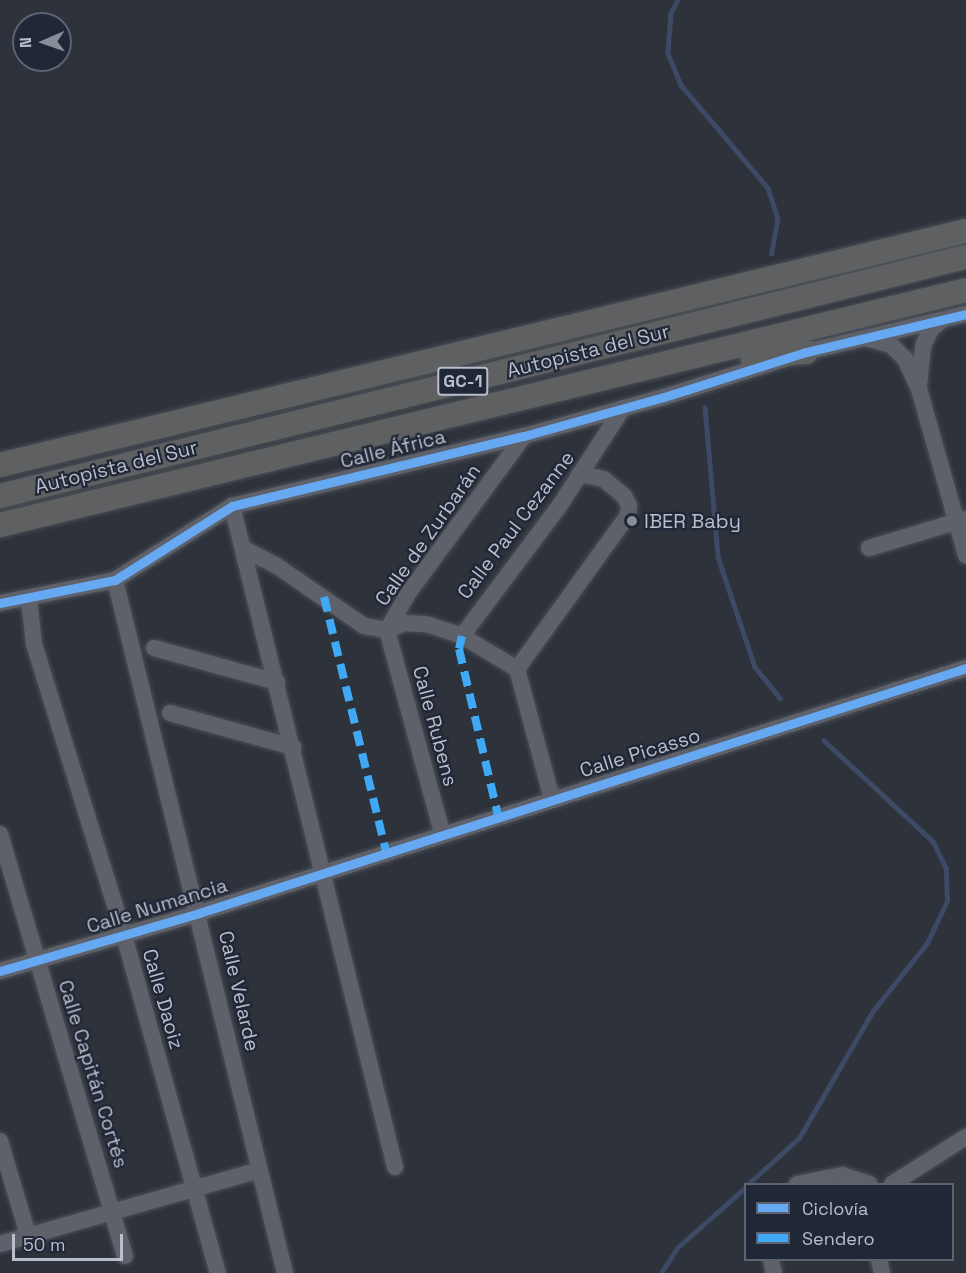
<!DOCTYPE html>
<html>
<head>
<meta charset="utf-8">
<style>
	body { margin:0 }
	#map { position:relative; width:966px; height:1273px; overflow:hidden; background:#2d323b; font-family:"Space Grotesk",sans-serif }
	div>[style] { position:absolute }
	.stream>* { height:4.5px; margin:-2.25px; padding:0 2.25px; transform-origin:2.25px; border-radius:2.25px; background:#3c4a65 }
	.roads { filter:drop-shadow(0 0 2px #4b4e55) drop-shadow(0 0 2px #4b4e55) }
	.minor>* { height:16px; margin:-8px; padding:0 8px; transform-origin:8px; border-radius:8px; background:#5e6169 }
	.highway>* { height:24px; margin:-12px; padding:0 12px; transform-origin:12px; border-radius:12px; background:#5e6062 }
	.quiet>* { height:8px; margin-top:-4px; transform-origin:0; background:repeating-linear-gradient(90deg,#3fa9f5 0 15px,transparent 0 23px) }
	.cycleway>* { height:9px; margin:-4.5px; padding:0 4.5px; transform-origin:4.5px; border-radius:4.5px; background:#66a8f1 }
	.dots>* { width:16px; height:16px; translate:-50% -50%; box-sizing:border-box; border:3px solid #202736; border-radius:50% }
	span { translate:-50% -50%; white-space:nowrap; text-align:center; line-height:1.15; -webkit-text-stroke:4.5px #202736; paint-order:stroke }
	.shield-label span { padding:2px 4px; background:#202736; border:2px solid; border-radius:4px; -webkit-text-stroke-width:0 }
	.shield-label { font-size:18px; color:#b8becb; font-weight:700 }
	.street-label { font-size:20px; color:#b8becb }
	.poi-label { font-size:20px; color:#b8becb }
	.left { translate:0 -50%; text-align:left }
	.legend { position:absolute; left:744px; top:1183px; width:210px; height:78px; box-sizing:border-box; background:#202736; border:2px solid #5d6372; margin:0; padding:8px 10px; list-style:none; font-size:18px; color:#b8becb }
	.legend li { display:flex; align-items:center; gap:12px; height:30px }
	.legend b { width:30px; border:2px solid #5d6372 }
	.north { position:absolute; left:12px; top:12px; width:60px; height:60px; box-sizing:border-box; background:#202736; border:2px solid #5d6372; border-radius:50%; rotate:268deg; font-size:16px; font-weight:700; line-height:24px; text-align:center; color:#b8becb }
	.north::after { content:''; display:block; margin:auto; width:21px; height:27px; background:#878d99; clip-path:polygon(50% 0,100% 100%,50% 72%,0 100%) }
	.scale { position:absolute; left:12px; top:1234px; width:111px; height:27px; box-sizing:border-box; border:3px solid #b8becb; border-top:0; padding-left:8px; font-size:18px; line-height:21px; white-space:nowrap; color:#b8becb; -webkit-text-stroke:4px #202736; paint-order:stroke }
</style>
</head>
<body>
<div id="map">
	<div class="stream">
		<i style="left:678px;top:0;width:15px;rotate:118deg"></i>
		<i style="left:671px;top:13px;width:40px;rotate:94.3deg"></i>
		<i style="left:668px;top:53px;width:35px;rotate:68deg"></i>
		<i style="left:681px;top:85px;width:135px;rotate:49.8deg"></i>
		<i style="left:768px;top:188px;width:32px;rotate:72deg"></i>
		<i style="left:778px;top:218px;width:36px;rotate:100deg"></i>
		<i style="left:705px;top:407px;width:151px;rotate:85deg"></i>
		<i style="left:718px;top:557px;width:116px;rotate:71.4deg"></i>
		<i style="left:755px;top:667px;width:40px;rotate:51deg"></i>
		<i style="left:748px;top:1184px;width:69px;rotate:-42deg"></i>
		<i style="left:799px;top:1138px;width:147px;rotate:-59.8deg"></i>
		<i style="left:873px;top:1011px;width:87px;rotate:-51.5deg"></i>
		<i style="left:927px;top:943px;width:47px;rotate:-64.5deg"></i>
		<i style="left:947px;top:901px;width:32px;rotate:-92deg"></i>
		<i style="left:946px;top:869px;width:30px;rotate:-116deg"></i>
		<i style="left:933px;top:842px;width:149px;rotate:-137.2deg"></i>
		<i style="left:661px;top:1273px;width:30px;rotate:-57deg"></i>
		<i style="left:677px;top:1248px;width:92px;rotate:-41.5deg"></i>
	</div>
	<div class="roads">
		<div class="minor">
			<i style="left:866px;top:338px;width:26px;rotate:16deg"></i>
			<i style="left:891px;top:345px;width:20px;rotate:45deg"></i>
			<i style="left:905px;top:359px;width:33px;rotate:65deg"></i>
			<i style="left:919px;top:389px;width:173px;rotate:74.2deg"></i>
			<i style="left:919px;top:385px;width:39px;rotate:-84deg"></i>
			<i style="left:923px;top:346px;width:19px;rotate:-65deg"></i>
			<i style="left:931px;top:329px;width:13px;rotate:-39deg"></i>
			<i style="left:232px;top:506px;width:681px;rotate:76.15deg"></i>
			<i style="left:869px;top:548px;width:100px;rotate:-16.8deg"></i>
			<i style="left:244px;top:549px;width:37px;rotate:27deg"></i>
			<i style="left:277px;top:566px;width:106px;rotate:34.6deg"></i>
			<i style="left:364px;top:626px;width:23px;rotate:10deg"></i>
			<i style="left:387px;top:630px;width:18px;rotate:-22deg"></i>
			<i style="left:404px;top:623px;width:22px;rotate:3deg"></i>
			<i style="left:426px;top:624px;width:38px;rotate:18deg"></i>
			<i style="left:462px;top:636px;width:64px;rotate:31deg"></i>
			<i style="left:115px;top:580px;width:714px;rotate:76.22deg"></i>
			<i style="left:29px;top:599px;width:45px;rotate:83.7deg"></i>
			<i style="left:34px;top:644px;width:305px;rotate:72.8deg"></i>
			<i style="left:124px;top:935px;width:351px;rotate:74.5deg"></i>
			<i style="left:0;top:603px;width:117px;rotate:-11.3deg"></i>
			<i style="left:115px;top:580px;width:138px;rotate:-32.3deg"></i>
			<i style="left:232px;top:506px;width:300px;rotate:-13.5deg"></i>
			<i style="left:524px;top:436px;width:145px;rotate:-15.6deg"></i>
			<i style="left:664px;top:397px;width:149px;rotate:-17.6deg"></i>
			<i style="left:806px;top:352px;width:164px;rotate:-13.4deg"></i>
			<i style="left:387px;top:630px;width:44px;rotate:-59.9deg"></i>
			<i style="left:409px;top:592px;width:194px;rotate:-53.6deg"></i>
			<i style="left:387px;top:630px;width:210px;rotate:74.8deg"></i>
			<i style="left:462px;top:636px;width:164px;rotate:-53.2deg"></i>
			<i style="left:560px;top:505px;width:116px;rotate:-57deg"></i>
			<i style="left:154px;top:648px;width:128px;rotate:15.5deg"></i>
			<i style="left:517px;top:669px;width:190px;rotate:-54.2deg"></i>
			<i style="left:628px;top:515px;width:10px;rotate:-84deg"></i>
			<i style="left:629px;top:505px;width:10px;rotate:-119deg"></i>
			<i style="left:624px;top:496px;width:26px;rotate:-140deg"></i>
			<i style="left:604px;top:479px;width:25px;rotate:-168deg"></i>
			<i style="left:517px;top:669px;width:135px;rotate:74.9deg"></i>
			<i style="left:170px;top:713px;width:128px;rotate:15.5deg"></i>
			<i style="left:0;top:834px;width:440px;rotate:73.5deg"></i>
			<i style="left:0;top:971px;width:207px;rotate:-16.2deg"></i>
			<i style="left:199px;top:913px;width:805px;rotate:-17.71deg"></i>
			<i style="left:0;top:1141px;width:98px;rotate:73.4deg"></i>
			<i style="left:797px;top:1184px;width:46px;rotate:-11.3deg"></i>
			<i style="left:842px;top:1175px;width:29px;rotate:18deg"></i>
			<i style="left:892px;top:1184px;width:88px;rotate:-32.4deg"></i>
			<i style="left:0;top:1244px;width:270px;rotate:-15.9deg"></i>
			<i style="left:771px;top:1260px;width:13px;rotate:77deg"></i>
			<i style="left:879px;top:1260px;width:13px;rotate:77deg"></i>
		</div>
		<div class="highway">
			<i style="left:752px;top:356px;width:54px;rotate:-4.2deg"></i>
			<i style="left:0;top:465px;width:994px;rotate:-13.62deg"></i>
			<i style="left:0;top:496px;width:995px;rotate:-13.9deg"></i>
			<i style="left:0;top:525px;width:994px;rotate:-13.67deg"></i>
		</div>
	</div>
	<div class="quiet">
		<i style="left:324px;top:597px;width:261px;rotate:76.3deg"></i>
		<i style="left:462px;top:636px;width:13px;rotate:103deg"></i>
		<i style="left:459px;top:649px;width:171px;rotate:76.8deg"></i>
	</div>
	<div class="cycleway">
		<i style="left:0;top:603px;width:117px;rotate:-11.3deg"></i>
		<i style="left:115px;top:580px;width:138px;rotate:-32.3deg"></i>
		<i style="left:232px;top:506px;width:300px;rotate:-13.5deg"></i>
		<i style="left:524px;top:436px;width:145px;rotate:-15.6deg"></i>
		<i style="left:664px;top:397px;width:149px;rotate:-17.6deg"></i>
		<i style="left:806px;top:352px;width:164px;rotate:-13.4deg"></i>
		<i style="left:0;top:971px;width:207px;rotate:-16.2deg"></i>
		<i style="left:199px;top:913px;width:805px;rotate:-17.71deg"></i>
	</div>
	<div class="dots">
		<i style="left:632px;top:521px;background:#878d99"></i>
	</div>
	<div class="shield-label">
		<span style="left:463px;top:381px">GC-1</span>
	</div>
	<div class="street-label">
		<span style="left:588px;top:351px;rotate:-14deg">Autopista del Sur</span>
		<span style="left:393px;top:449px;rotate:-14deg">Calle África</span>
		<span style="left:116px;top:467px;rotate:-14deg">Autopista del Sur</span>
		<span style="left:516px;top:525px;rotate:-53deg">Calle Paul Cezanne</span>
		<span style="left:428px;top:535px;rotate:-55deg">Calle de Zurbarán</span>
		<span style="left:435px;top:726px;rotate:75deg">Calle Rubens</span>
		<span style="left:640px;top:753px;rotate:-17deg">Calle Picasso</span>
		<span style="left:157px;top:906px;rotate:-17deg">Calle Numancia</span>
		<span style="left:239px;top:991px;rotate:77deg">Calle Velarde</span>
		<span style="left:163px;top:999px;rotate:74deg">Calle Daoiz</span>
		<span style="left:93px;top:1074px;rotate:73deg">Calle Capitán Cortés</span>
	</div>
	<div class="poi-label">
		<span class="left" style="left:644px;top:521px">IBER Baby</span>
	</div>
	<ul class="legend">
	<li><b style="height:8px;background:#66a8f1"></b>Ciclovía</li>
	<li><b style="height:8px;background:#3fa9f5"></b>Sendero</li>
	</ul>
	<div class="north">N</div>
	<div class="scale">50 m</div>
</div>
</body>
</html>
